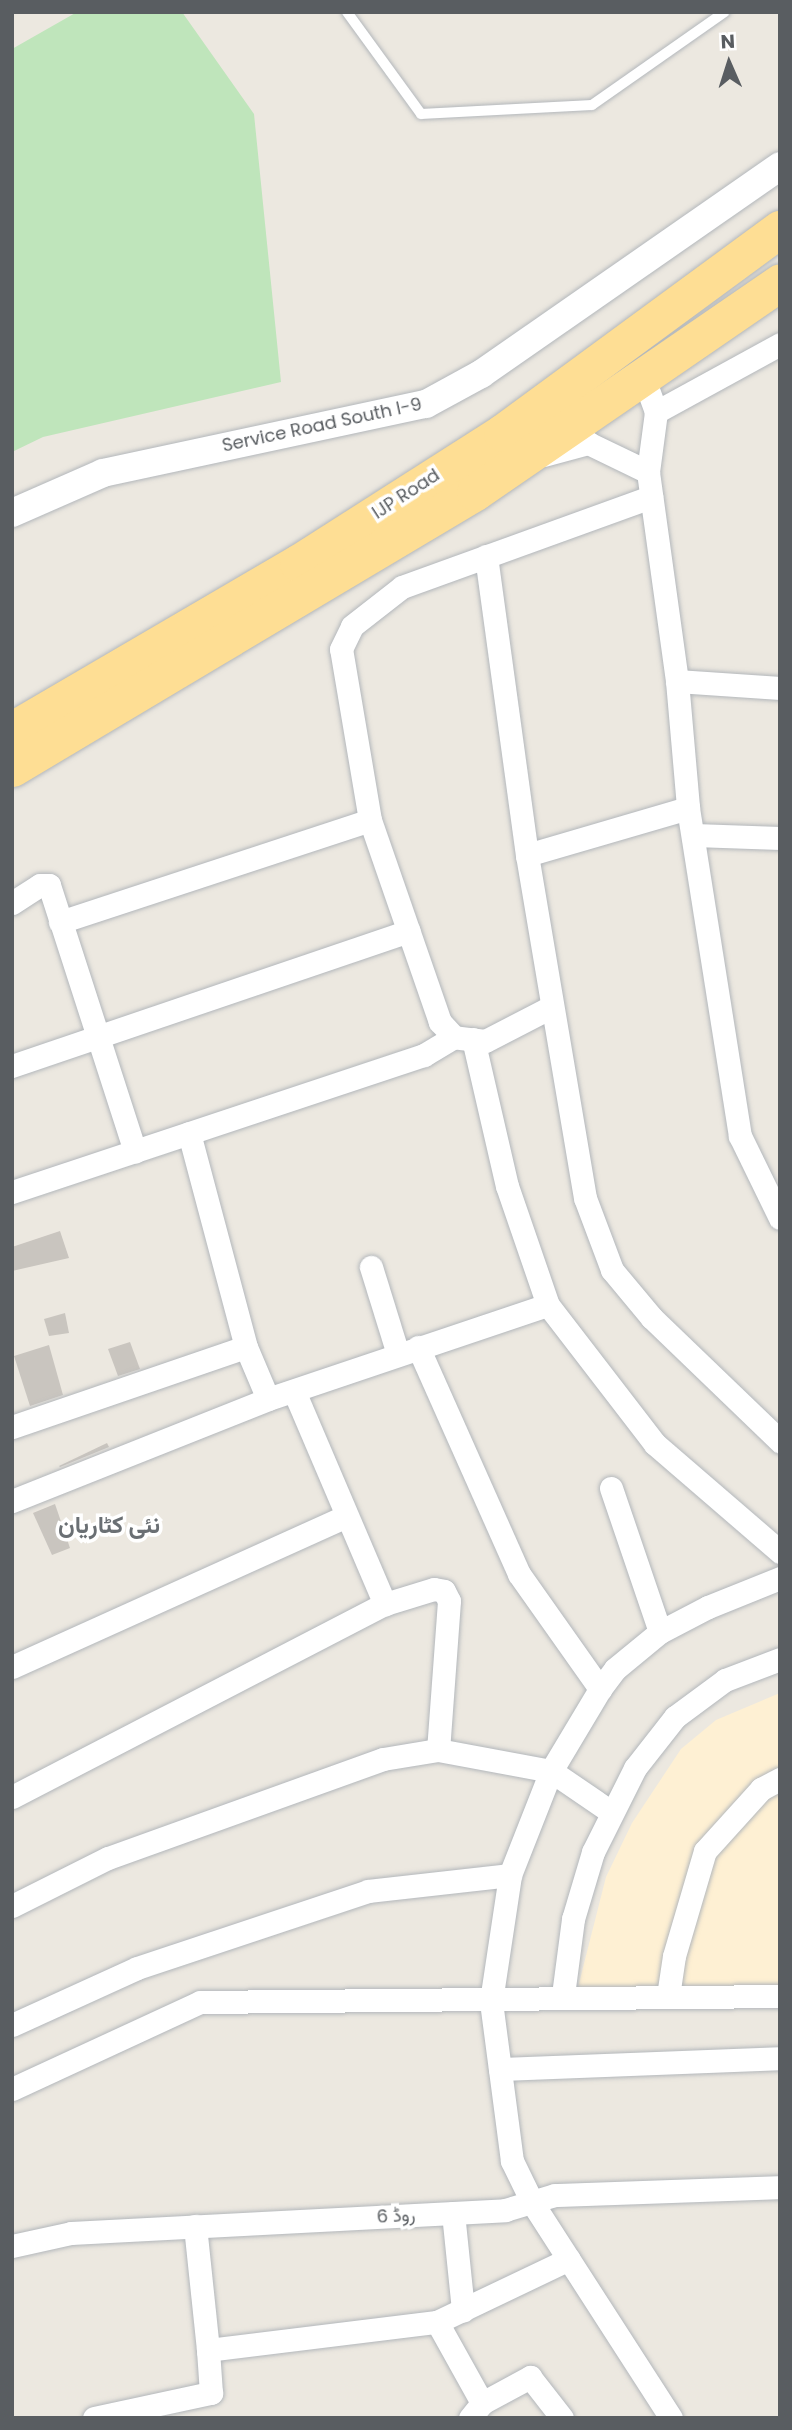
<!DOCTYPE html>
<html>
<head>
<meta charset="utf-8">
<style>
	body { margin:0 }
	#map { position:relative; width:792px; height:2430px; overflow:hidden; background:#ece8e0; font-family:Poppins,Vazirmatn,sans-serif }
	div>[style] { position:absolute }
	.commercial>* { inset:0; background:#fef0d3 }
	.green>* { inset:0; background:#bfe5bb }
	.building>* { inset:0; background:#c9c5bf }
	.roads { filter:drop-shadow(0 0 2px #b3b7bb) drop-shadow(0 0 2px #b3b7bb) }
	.service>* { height:10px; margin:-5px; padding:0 5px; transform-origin:5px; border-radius:5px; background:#fff }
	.minor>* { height:23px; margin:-11.5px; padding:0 11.5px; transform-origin:11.5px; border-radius:11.5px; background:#fff }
	.tertiary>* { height:28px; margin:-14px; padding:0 14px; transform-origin:14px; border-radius:14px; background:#fff }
	.trunk>* { height:37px; margin:-18.5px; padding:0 18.5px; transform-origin:18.5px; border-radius:18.5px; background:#fede94 }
	span { translate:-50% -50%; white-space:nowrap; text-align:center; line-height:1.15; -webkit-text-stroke:7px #fff; paint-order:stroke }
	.street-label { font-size:18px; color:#595d61 }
	.district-label { font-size:24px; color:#6a6f73; font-weight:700 }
	.frame { position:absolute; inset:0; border:14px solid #595d61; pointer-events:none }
	.north { position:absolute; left:694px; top:28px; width:70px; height:70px; -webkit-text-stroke:5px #fff; paint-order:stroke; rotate:357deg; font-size:19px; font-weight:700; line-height:28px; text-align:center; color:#595d61 }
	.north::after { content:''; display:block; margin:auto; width:24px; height:32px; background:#595d61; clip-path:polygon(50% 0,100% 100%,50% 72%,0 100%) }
</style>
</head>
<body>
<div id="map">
	<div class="commercial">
		<i style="clip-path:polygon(780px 1693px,780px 1990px,577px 1991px,606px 1877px,632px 1823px,681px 1749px,716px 1720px)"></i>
	</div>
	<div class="green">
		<i style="clip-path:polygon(77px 12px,182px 12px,254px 114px,281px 382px,43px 437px,12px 452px,12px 49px)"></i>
	</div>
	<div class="building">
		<i style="clip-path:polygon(60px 1231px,69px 1258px,12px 1271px,12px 1247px)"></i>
		<i style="clip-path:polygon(65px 1313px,69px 1333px,49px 1336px,44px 1319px)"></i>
		<i style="clip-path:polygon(130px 1342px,140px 1369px,118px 1376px,108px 1349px)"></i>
		<i style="clip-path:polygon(49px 1345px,63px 1395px,30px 1406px,14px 1356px)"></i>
		<i style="clip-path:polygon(107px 1443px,109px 1447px,60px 1467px,59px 1466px)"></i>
		<i style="clip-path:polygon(55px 1504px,70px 1548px,52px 1555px,33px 1513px)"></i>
	</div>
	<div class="roads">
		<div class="service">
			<i style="left:347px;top:12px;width:126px;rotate:54deg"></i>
			<i style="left:421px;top:114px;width:171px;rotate:-3deg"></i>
			<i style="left:592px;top:105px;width:162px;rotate:-35deg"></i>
		</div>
		<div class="minor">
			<i style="left:643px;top:376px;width:38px;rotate:70deg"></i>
			<i style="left:656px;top:412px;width:61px;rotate:97.6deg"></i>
			<i style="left:648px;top:472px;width:211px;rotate:82.1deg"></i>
			<i style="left:677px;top:681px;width:127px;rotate:85deg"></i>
			<i style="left:688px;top:808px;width:332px;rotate:81deg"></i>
			<i style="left:740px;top:1136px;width:91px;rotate:64deg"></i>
			<i style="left:656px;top:412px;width:141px;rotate:-28.7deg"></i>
			<i style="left:544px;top:455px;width:46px;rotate:-15.3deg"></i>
			<i style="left:588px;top:443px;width:67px;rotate:25.8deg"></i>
			<i style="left:486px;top:556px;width:302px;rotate:82.2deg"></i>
			<i style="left:527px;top:855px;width:348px;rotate:80.4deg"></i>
			<i style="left:585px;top:1198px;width:77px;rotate:69.4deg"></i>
			<i style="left:612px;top:1270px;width:62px;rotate:50.2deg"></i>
			<i style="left:652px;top:1318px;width:178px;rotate:43.9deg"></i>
			<i style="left:677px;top:681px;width:103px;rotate:3.9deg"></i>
			<i style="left:694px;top:835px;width:86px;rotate:2deg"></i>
			<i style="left:527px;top:855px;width:168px;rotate:-16.3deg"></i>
			<i style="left:12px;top:903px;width:33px;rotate:-33deg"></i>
			<i style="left:40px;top:885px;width:9px"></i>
			<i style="left:49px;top:885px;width:280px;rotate:72.1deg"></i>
			<i style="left:60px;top:922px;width:326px;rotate:-18.2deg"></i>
			<i style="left:551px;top:1007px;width:74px;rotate:152.7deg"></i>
			<i style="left:485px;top:1041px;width:31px;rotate:-173deg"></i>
			<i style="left:454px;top:1037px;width:21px;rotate:-133deg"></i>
			<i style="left:440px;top:1022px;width:214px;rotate:-109.1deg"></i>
			<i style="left:370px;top:820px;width:173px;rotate:-99.6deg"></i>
			<i style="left:341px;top:649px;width:25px;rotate:-64deg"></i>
			<i style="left:352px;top:626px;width:63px;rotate:-38deg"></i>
			<i style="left:402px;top:587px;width:265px;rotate:-19.9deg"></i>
			<i style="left:473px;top:1039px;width:151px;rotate:77deg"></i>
			<i style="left:507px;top:1186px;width:126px;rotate:71deg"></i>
			<i style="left:12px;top:1066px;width:419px;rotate:-18.8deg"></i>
			<i style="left:189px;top:1133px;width:221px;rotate:75.1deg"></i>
			<i style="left:246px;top:1347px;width:56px;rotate:67.1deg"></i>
			<i style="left:12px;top:1192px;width:434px;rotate:-18.4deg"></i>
			<i style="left:424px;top:1055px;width:35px;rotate:-31deg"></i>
			<i style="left:371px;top:1267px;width:91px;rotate:72.8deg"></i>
			<i style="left:418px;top:1347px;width:248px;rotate:66deg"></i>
			<i style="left:519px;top:1574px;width:141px;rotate:54.8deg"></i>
			<i style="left:294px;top:1391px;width:232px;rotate:66.9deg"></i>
			<i style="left:12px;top:1427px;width:247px;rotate:-18.9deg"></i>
			<i style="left:611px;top:1488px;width:152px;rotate:71.2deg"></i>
			<i style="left:12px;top:1501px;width:276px;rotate:-21.7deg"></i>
			<i style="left:268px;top:1399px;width:295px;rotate:-18.6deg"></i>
			<i style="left:548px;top:1305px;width:175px;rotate:52.4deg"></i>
			<i style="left:655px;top:1444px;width:165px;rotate:40.8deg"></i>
			<i style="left:12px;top:1667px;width:367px;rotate:-24.3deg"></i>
			<i style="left:12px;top:1797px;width:420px;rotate:-27.4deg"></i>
			<i style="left:385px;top:1604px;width:51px;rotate:-17deg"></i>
			<i style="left:434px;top:1589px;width:10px;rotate:11deg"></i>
			<i style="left:444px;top:1591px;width:11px;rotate:63deg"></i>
			<i style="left:449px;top:1601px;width:149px;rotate:94.2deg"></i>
			<i style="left:12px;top:1906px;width:107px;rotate:-26.6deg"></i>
			<i style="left:108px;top:1858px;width:292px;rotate:-19.8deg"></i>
			<i style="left:383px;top:1759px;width:56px;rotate:-9.3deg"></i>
			<i style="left:438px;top:1750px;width:115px;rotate:10.5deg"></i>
			<i style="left:551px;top:1771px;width:73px;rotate:34.3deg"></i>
			<i style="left:563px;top:1995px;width:77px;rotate:-82.5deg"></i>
			<i style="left:573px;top:1919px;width:70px;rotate:-73.4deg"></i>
			<i style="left:593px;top:1852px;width:94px;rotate:-63.4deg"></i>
			<i style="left:635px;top:1768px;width:65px;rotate:-51.9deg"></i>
			<i style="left:675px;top:1717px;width:62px;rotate:-36.5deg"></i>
			<i style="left:725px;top:1680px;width:59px;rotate:-20.9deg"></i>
			<i style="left:668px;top:1996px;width:40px;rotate:-81.5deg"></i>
			<i style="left:674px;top:1956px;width:109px;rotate:-73.6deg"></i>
			<i style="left:705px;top:1851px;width:84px;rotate:-47.9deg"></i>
			<i style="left:761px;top:1789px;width:21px;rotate:-28deg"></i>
			<i style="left:12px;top:2025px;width:137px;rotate:-24.5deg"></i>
			<i style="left:137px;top:1968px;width:243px;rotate:-18.4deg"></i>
			<i style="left:368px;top:1891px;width:143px;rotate:-6.4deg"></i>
			<i style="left:500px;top:2069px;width:280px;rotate:-2.2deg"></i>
			<i style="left:12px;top:2089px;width:207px;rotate:-24.8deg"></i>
			<i style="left:200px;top:2002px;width:580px;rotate:-0.59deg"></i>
			<i style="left:453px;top:2213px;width:98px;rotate:84.1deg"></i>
			<i style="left:195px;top:2226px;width:125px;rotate:84deg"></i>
			<i style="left:12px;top:2246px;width:60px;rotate:-12.4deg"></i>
			<i style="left:71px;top:2233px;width:435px;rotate:-3deg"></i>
			<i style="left:505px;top:2210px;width:52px;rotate:-16.7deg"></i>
			<i style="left:555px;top:2195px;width:225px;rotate:-2deg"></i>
			<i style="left:437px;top:2322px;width:93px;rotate:60.9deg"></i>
			<i style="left:94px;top:2418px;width:120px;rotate:-12.1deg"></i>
			<i style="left:211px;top:2393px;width:43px;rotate:-94deg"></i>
			<i style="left:208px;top:2350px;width:231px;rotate:-7deg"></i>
			<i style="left:437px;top:2322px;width:146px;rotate:-25.5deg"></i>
			<i style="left:470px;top:2418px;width:19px;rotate:-51deg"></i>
			<i style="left:482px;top:2403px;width:55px;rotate:-28.4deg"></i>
			<i style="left:530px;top:2377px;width:52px;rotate:52deg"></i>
			<i style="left:671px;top:2418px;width:257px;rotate:-122.8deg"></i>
			<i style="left:532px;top:2202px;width:46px;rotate:-116deg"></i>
			<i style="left:512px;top:2161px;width:161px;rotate:-97.5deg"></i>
			<i style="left:491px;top:2001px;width:127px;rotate:-81.4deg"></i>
			<i style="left:510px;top:1875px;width:112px;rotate:-68.5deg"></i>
			<i style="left:551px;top:1771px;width:96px;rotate:-59.1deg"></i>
			<i style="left:600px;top:1689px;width:25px;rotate:-53deg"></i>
			<i style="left:615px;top:1669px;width:58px;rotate:-39.4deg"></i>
			<i style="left:660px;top:1632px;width:54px;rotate:-27.5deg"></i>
			<i style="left:708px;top:1607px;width:78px;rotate:-21.9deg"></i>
		</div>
		<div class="tertiary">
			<i style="left:12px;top:513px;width:99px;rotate:-23.7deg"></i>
			<i style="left:103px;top:473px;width:330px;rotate:-12.1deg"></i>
			<i style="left:426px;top:404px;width:63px;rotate:-28.6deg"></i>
			<i style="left:481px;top:374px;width:364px;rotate:-34.8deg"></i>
		</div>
		<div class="trunk">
			<i style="left:12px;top:730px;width:331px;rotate:-30.3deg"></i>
			<i style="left:298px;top:563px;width:242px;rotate:-32.5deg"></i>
			<i style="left:502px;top:433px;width:345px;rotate:-36.3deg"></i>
			<i style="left:12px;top:768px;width:539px;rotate:-30.8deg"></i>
			<i style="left:475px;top:492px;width:370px;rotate:-34.5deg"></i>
		</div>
	</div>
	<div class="street-label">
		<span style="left:322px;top:425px;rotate:-12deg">Service Road South I-9</span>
		<span style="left:406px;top:494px;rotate:-33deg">IJP Road</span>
		<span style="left:396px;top:2216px;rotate:-3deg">روڈ 6</span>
	</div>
	<div class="district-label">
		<span style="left:109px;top:1525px">نئی کٹاریان</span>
	</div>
	<div class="frame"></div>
	<div class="north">N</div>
</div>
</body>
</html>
